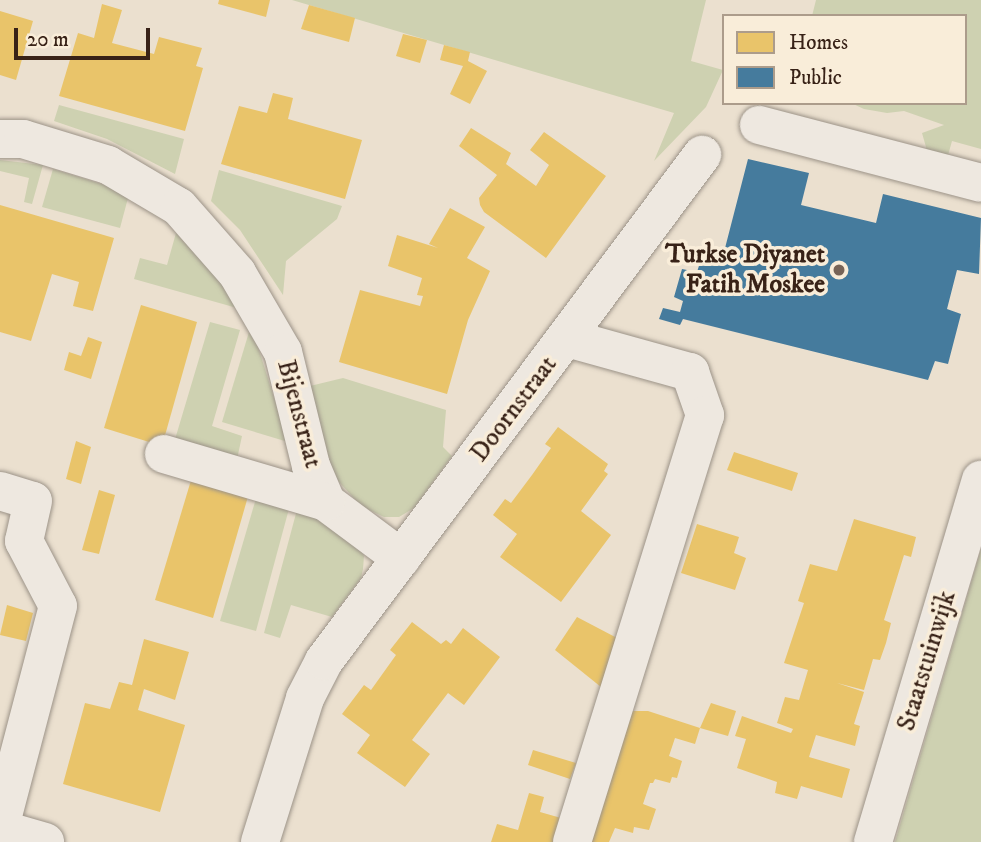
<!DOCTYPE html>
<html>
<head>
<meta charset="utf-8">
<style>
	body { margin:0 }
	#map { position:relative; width:981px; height:842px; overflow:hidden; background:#ebe0cf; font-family:"IM FELL DW Pica",serif }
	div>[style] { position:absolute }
	.green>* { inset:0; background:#ced1b1 }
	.homes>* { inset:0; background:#e9c46a }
	.public>* { inset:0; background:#457b9d }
	.roads { filter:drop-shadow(0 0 2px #9c9388) drop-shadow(0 0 2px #9c9388) }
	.minor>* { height:38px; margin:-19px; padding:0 19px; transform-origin:19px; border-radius:19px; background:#eee8e0 }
	.dots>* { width:19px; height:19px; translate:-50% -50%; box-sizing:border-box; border:4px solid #f9edd9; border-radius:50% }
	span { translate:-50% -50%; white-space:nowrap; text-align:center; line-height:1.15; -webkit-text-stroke:7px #f9edd9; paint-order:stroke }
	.poi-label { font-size:26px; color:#382217; font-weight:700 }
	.right { translate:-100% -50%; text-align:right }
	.street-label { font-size:26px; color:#382217 }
	.legend { position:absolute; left:722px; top:14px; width:245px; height:91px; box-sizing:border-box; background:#f9edd9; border:2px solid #ac9c8b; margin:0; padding:9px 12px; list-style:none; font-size:21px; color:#382217 }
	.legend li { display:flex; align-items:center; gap:14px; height:35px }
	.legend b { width:35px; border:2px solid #ac9c8b }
	.scale { position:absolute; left:14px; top:28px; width:136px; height:32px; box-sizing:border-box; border:4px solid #382217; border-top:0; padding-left:9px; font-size:21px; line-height:24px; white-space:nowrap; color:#382217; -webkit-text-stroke:5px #f9edd9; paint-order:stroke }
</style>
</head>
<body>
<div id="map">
	<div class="green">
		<i style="clip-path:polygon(292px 0,706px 0,691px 61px,723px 70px,706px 107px,654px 161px,674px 113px)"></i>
		<i style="clip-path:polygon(816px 0,981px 0,981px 149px,952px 141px,947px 159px,928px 154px,922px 133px,944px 125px,904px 111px,887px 113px,864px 109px,851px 103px,965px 103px,965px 16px,812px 16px)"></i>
		<i style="clip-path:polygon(59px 105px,184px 139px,175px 174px,107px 139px,54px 121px)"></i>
		<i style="clip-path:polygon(0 160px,43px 165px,32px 204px,24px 202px,29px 178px,0 171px)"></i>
		<i style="clip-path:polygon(53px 169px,105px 185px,128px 198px,120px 228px,42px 207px)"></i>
		<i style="clip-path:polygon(219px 170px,342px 206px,337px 219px,286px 261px,283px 295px,240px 230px,211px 201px)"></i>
		<i style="clip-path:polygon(176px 233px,222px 283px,237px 308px,134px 279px,140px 258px,167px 265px)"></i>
		<i style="clip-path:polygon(210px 322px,240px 330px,212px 426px,242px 436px,236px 464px,173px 446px)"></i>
		<i style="clip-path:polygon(249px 332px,258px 347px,288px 442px,222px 422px)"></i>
		<i style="clip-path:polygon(343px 378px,446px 410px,443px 447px,452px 456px,414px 508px,399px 517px,384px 517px,361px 506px,330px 472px,310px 386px)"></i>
		<i style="clip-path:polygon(257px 495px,290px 505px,256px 631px,220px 621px)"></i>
		<i style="clip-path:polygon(298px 506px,358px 546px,364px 556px,363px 569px,361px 578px,332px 617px,291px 605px,280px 638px,264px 633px)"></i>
		<i style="clip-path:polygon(981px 549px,981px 842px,895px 842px)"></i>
	</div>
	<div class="homes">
		<i style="clip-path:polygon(219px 0,270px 0,266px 17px,218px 4px)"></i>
		<i style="clip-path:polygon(102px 4px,122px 10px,112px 43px,154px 54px,159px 37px,202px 48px,196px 66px,203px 68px,185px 131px,59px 96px,78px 33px,94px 38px)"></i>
		<i style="clip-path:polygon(309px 5px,355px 18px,349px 42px,301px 29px)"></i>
		<i style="clip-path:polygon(0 11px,33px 21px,16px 80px,0 75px)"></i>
		<i style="clip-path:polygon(403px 34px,427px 40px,420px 63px,396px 56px)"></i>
		<i style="clip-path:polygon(444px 45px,470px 52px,468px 61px,487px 71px,470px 104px,450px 94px,463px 66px,440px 60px)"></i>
		<i style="clip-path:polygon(273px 93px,293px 98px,288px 119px,362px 140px,345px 199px,221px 164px,239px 106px,267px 113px)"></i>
		<i style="clip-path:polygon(471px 128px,511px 153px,506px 164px,536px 186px,549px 165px,530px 150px,544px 132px,606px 176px,546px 258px,484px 212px,480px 205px,479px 198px,497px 175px,459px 146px)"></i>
		<i style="clip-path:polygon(0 205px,114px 238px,93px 311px,73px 306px,79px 282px,52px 274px,31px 341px,0 332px)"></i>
		<i style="clip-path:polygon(450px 208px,485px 227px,467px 258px,490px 271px,468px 320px,447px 394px,339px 362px,360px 290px,420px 306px,423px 296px,417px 295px,422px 278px,388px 266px,397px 235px,438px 248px,429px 244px)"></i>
		<i style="clip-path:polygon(141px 305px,197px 322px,162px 446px,104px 428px)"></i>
		<i style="clip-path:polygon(88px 337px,102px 342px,91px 379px,64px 370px,69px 352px,81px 356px)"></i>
		<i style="clip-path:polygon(558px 427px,608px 464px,604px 471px,608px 474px,581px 511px,611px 535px,561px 602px,500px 557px,517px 534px,493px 515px,505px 499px,511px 503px,532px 475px,551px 448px,545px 444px)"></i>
		<i style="clip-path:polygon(76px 441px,91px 447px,81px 484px,66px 479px)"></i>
		<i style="clip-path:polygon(734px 452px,798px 473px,792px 491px,727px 470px)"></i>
		<i style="clip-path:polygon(192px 477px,249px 493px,213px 618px,155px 600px)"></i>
		<i style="clip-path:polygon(99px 490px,115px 495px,99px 554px,82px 550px)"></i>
		<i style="clip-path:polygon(854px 519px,916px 537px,911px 557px,904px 555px,884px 620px,891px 623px,886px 643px,880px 660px,873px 659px,864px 690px,837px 683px,864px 692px,854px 724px,860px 726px,855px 746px,816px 735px,809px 757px,850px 769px,842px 798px,801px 786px,797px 799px,775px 793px,777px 782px,737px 768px,746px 739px,735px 736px,742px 716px,791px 733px,793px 729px,777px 723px,785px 697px,799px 700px,808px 670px,784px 663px,804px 603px,798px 601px,810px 564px,837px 571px)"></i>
		<i style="clip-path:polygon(697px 524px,739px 537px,734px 553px,746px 558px,735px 590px,681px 573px)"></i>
		<i style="clip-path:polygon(7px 605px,33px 613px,26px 641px,0 635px)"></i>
		<i style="clip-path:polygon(577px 617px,617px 638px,601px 687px,555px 650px)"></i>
		<i style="clip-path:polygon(412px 622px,441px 644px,446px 640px,451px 644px,463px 628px,500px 657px,464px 705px,448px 693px,412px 740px,430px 754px,405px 787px,357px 753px,370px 735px,342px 714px,364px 685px,371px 690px,396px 655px,390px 650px)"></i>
		<i style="clip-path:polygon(144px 639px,189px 652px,175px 700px,144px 689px,138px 710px,185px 725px,160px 812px,63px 784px,85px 703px,110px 709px,119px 682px,132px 685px)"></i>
		<i style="clip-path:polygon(711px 703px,736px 711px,728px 736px,700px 728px)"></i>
		<i style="clip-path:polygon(628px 711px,648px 711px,700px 728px,695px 744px,675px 738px,669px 756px,682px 761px,677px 778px,672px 777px,670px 783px,655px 779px,653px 783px,650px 783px,643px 804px,656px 809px,649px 830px,634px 827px,633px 833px,615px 828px,609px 842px,591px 842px)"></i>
		<i style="clip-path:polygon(533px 750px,576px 763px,570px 779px,528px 765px)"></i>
		<i style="clip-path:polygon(529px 793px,544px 797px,540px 812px,561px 818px,554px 842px,491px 842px,497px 824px,518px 830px)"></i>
	</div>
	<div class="public">
		<i style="clip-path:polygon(748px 159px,809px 173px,801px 205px,876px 223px,883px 194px,981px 218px,979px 274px,957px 270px,947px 309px,961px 314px,948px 364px,935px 361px,928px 380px,683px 319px,680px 325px,659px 319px,663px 308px,680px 312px,683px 301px,674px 297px,682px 269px,697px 272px,705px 247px,724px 252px)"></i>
	</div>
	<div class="roads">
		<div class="minor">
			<i style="left:759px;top:125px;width:229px;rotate:14.6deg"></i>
			<i style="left:0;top:139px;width:23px"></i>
			<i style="left:23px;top:139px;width:89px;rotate:17deg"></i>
			<i style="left:108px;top:165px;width:82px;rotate:30.6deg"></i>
			<i style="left:179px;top:207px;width:88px;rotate:48.7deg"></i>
			<i style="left:237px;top:273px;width:91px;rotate:59.8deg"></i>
			<i style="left:283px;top:352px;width:117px;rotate:76.2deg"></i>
			<i style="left:311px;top:466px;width:39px;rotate:67deg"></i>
			<i style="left:326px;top:502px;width:94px;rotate:36.7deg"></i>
			<i style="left:567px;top:338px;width:128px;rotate:15.5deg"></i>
			<i style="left:690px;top:372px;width:46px;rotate:70.8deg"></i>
			<i style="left:705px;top:415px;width:447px;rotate:107.3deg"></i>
			<i style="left:164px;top:454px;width:169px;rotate:16.5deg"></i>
			<i style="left:0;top:491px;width:34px;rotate:17deg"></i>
			<i style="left:33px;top:501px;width:41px;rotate:102.7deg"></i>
			<i style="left:24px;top:541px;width:73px;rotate:62.4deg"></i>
			<i style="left:58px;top:606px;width:228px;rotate:104.7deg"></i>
			<i style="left:0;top:829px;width:47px;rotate:16.1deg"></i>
			<i style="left:260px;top:842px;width:151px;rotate:-72.6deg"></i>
			<i style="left:305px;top:698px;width:42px;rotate:-62.8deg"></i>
			<i style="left:324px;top:661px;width:632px;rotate:-53.24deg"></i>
			<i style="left:873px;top:842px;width:378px;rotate:-73.4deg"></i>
		</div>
	</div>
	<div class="dots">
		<i style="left:839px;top:270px;background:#776457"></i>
	</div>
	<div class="poi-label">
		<span class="right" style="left:825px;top:270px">Turkse Diyanet<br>Fatih Moskee</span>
	</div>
	<div class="street-label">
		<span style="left:514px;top:409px;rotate:-53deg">Doornstraat</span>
		<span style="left:299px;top:414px;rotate:75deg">Bijenstraat</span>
		<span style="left:927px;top:661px;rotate:-73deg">Staatstuinwijk</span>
	</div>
	<ul class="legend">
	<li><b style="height:19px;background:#e9c46a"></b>Homes</li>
	<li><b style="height:19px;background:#457b9d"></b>Public</li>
	</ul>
	<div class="scale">20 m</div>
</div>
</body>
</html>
